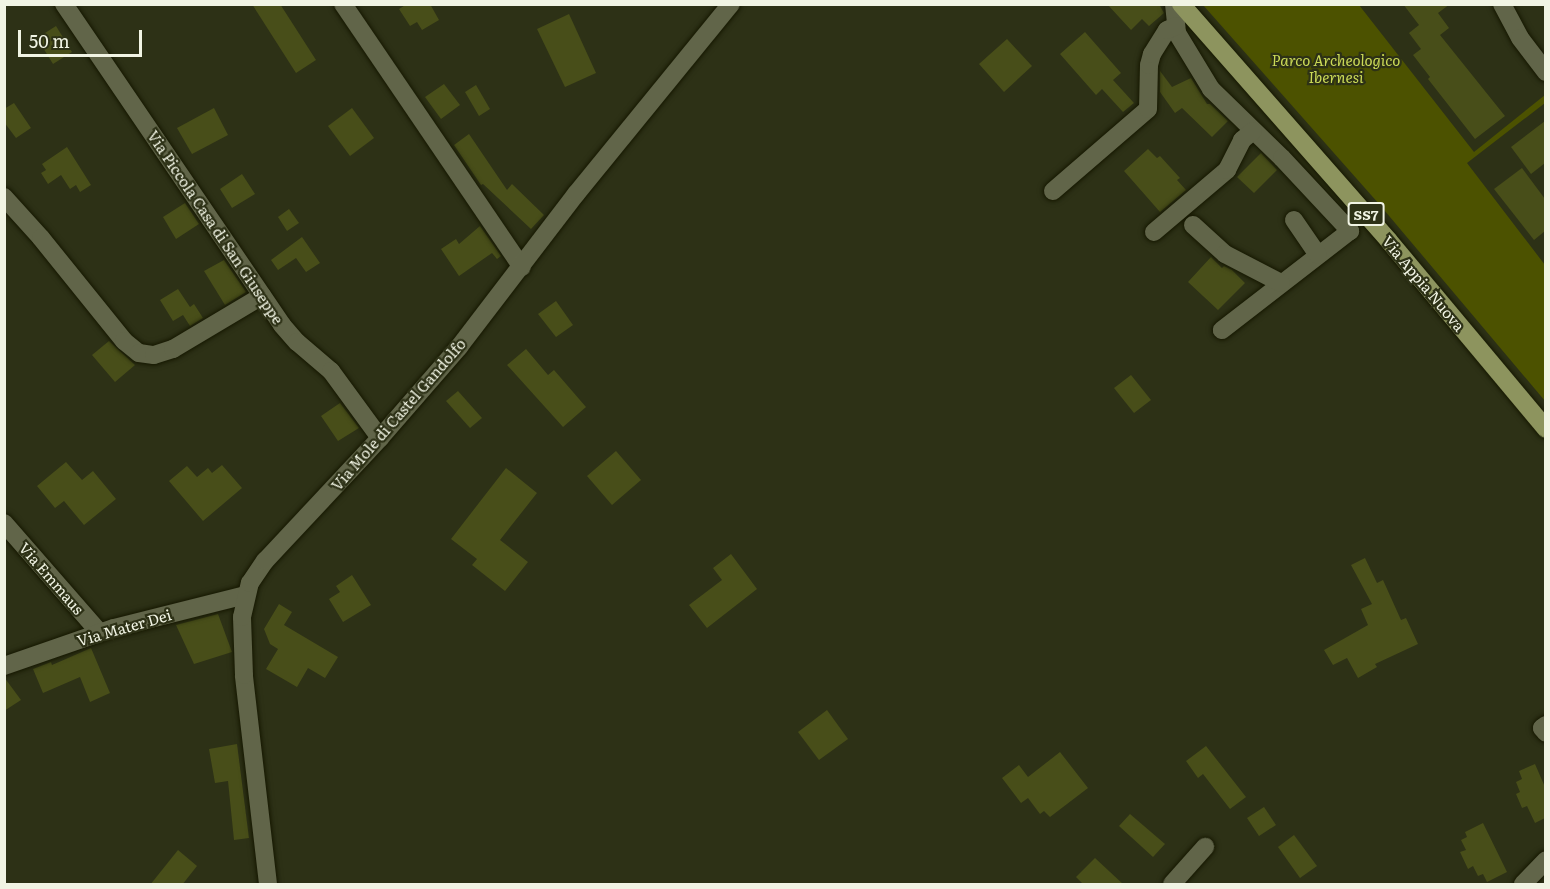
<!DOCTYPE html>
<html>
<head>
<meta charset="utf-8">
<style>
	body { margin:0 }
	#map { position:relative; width:1550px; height:889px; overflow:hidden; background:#2d3116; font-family:Literata,serif }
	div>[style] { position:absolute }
	.green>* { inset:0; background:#4c5200 }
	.building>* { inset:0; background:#484e19 }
	.roads { filter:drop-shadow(0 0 2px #161801) drop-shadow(0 0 2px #161801) }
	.minor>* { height:18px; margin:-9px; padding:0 9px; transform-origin:9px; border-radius:9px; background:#616549 }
	.major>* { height:18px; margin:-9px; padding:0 9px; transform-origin:9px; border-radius:9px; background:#8d945e }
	span { translate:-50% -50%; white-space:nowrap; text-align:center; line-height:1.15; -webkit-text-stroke:4.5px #2d3116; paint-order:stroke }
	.shield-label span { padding:2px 4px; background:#2d3116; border:2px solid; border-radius:4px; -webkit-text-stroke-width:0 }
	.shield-label { font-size:14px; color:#f1f4e4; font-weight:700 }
	.park-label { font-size:15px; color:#cbda57; font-style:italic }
	.street-label { font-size:15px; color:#f1f4e4 }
	.frame { position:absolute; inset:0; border:6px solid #f1f4e4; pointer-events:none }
	.scale { position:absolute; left:18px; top:30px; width:124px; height:27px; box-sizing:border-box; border:3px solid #f1f4e4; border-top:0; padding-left:8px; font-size:18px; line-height:21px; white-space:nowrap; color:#f1f4e4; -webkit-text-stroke:4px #2d3116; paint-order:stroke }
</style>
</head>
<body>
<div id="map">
	<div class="green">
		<i style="clip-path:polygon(1203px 5px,1359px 5px,1474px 152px,1545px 95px,1545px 103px,1467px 163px,1545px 265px,1545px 401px,1379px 204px)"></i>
	</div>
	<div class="building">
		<i style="clip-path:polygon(252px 4px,280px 4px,316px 60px,296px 73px)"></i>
		<i style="clip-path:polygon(407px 4px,430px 4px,439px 20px,422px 30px,417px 22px,410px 26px,399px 9px)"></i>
		<i style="clip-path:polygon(1107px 4px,1159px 4px,1164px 13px,1149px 26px,1142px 19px,1131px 30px)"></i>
		<i style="clip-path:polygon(1403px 4px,1450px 4px,1438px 13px,1449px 28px,1440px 35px,1505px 116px,1475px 139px,1428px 79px,1430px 77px,1413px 55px,1421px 49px,1409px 33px,1419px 25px)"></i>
		<i style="clip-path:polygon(569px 14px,596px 73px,565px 87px,537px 29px)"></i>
		<i style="clip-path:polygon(56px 26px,72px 52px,53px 64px,37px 38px)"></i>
		<i style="clip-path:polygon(1085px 32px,1121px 73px,1113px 80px,1134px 103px,1123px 112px,1102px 89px,1096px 95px,1060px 54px)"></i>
		<i style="clip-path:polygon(1007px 39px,1032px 66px,1004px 92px,979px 64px)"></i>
		<i style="clip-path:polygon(1160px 71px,1172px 87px,1191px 78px,1207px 104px,1210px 104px,1228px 121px,1212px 137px,1182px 108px,1175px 113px,1160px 92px)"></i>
		<i style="clip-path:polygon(444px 84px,460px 105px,441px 119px,425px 97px)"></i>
		<i style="clip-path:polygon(476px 85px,490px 109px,479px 116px,465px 92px)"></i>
		<i style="clip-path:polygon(14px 103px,31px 128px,16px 138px,4px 122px,4px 109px)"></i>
		<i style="clip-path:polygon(214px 108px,228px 135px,192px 154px,177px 128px)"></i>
		<i style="clip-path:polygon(352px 108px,374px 138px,350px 156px,328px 126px)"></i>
		<i style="clip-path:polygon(1545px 121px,1545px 163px,1531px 174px,1511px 147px)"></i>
		<i style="clip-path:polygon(469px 134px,507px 190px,512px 184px,544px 215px,531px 229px,483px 184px,481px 185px,454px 145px)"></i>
		<i style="clip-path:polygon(67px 147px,91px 185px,80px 192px,76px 185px,70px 189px,61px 175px,48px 184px,41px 173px,46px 170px,42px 164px)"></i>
		<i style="clip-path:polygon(1148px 149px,1157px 158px,1160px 156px,1180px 178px,1177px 180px,1186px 190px,1160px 212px,1124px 171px)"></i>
		<i style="clip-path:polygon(1261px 153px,1277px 170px,1254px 193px,1237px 177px)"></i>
		<i style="clip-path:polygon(1522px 168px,1545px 199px,1545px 231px,1534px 240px,1494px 189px)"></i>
		<i style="clip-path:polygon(242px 174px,255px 194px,232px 208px,220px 189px)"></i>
		<i style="clip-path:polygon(185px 203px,199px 224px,176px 239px,163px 217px)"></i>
		<i style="clip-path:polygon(289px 209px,299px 223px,287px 231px,278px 217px)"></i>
		<i style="clip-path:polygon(480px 226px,501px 256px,497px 259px,492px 253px,459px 276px,441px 249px,456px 239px,459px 244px)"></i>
		<i style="clip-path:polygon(302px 237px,320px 263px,306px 272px,296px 258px,278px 270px,271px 260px)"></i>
		<i style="clip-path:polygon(1211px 257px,1222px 268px,1224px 266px,1232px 270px,1245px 283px,1218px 310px,1188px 282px)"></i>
		<i style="clip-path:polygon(224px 260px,246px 292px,225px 305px,204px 271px)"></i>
		<i style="clip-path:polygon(178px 289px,190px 307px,194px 304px,203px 318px,190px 326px,183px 315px,173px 321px,160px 300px)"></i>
		<i style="clip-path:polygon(556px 301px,573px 325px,556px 337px,538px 314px)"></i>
		<i style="clip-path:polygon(109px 341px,135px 365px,115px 382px,92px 355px)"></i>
		<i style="clip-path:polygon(526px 349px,548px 375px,554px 370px,586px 407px,563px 427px,507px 365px)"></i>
		<i style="clip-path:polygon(1131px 375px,1151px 400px,1134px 413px,1114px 388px)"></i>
		<i style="clip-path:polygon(458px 391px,482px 418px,470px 428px,446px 401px)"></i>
		<i style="clip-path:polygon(340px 403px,359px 428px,338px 441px,321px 416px)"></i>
		<i style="clip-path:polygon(616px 451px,641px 480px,612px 505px,587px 476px)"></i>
		<i style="clip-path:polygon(66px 462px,82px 480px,93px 471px,116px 499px,84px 525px,64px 501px,55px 508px,37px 486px)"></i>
		<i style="clip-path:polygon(222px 465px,242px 488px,203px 521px,169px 481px,187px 466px,197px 477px,208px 468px,212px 473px)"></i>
		<i style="clip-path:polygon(506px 468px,537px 493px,500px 540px,528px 562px,505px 591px,472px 565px,477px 559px,451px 539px)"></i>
		<i style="clip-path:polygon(731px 554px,757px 589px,707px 628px,689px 605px,722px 580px,713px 568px)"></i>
		<i style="clip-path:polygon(1365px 558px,1377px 583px,1383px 580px,1401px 620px,1406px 618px,1418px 644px,1375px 664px,1377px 667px,1358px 678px,1347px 658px,1333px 665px,1324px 650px,1368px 625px,1361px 609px,1372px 604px,1351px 565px)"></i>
		<i style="clip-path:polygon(352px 575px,371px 605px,343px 622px,329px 599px,340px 592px,336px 586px)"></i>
		<i style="clip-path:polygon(279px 604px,292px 612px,284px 625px,338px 657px,325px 678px,308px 668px,297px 687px,266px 669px,278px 649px,270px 644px,264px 629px)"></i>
		<i style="clip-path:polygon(218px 614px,232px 652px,194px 664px,176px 625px)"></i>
		<i style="clip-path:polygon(91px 648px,110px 693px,90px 702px,80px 677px,43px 693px,33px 669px,51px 662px,52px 665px)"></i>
		<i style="clip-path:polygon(4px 677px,21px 700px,4px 711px)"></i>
		<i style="clip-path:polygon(827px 710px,848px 739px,819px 760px,798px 732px)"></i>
		<i style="clip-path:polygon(237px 744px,249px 838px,234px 840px,228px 781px,215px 783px,209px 749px)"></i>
		<i style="clip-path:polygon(1206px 746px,1246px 797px,1230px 809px,1203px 774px,1198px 778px,1186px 761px)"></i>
		<i style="clip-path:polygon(1060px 752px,1088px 788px,1050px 817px,1044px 811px,1040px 814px,1028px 798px,1021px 803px,1002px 778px,1019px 765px,1028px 777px)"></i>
		<i style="clip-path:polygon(1535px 764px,1545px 787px,1545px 818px,1535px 823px,1527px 806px,1522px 808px,1516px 794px,1520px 792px,1516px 782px,1522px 779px,1519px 771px)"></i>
		<i style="clip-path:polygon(1264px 807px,1276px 825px,1259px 836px,1247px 818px)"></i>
		<i style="clip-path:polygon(1130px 814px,1165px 844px,1153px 857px,1119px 826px)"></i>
		<i style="clip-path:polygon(1483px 823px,1507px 872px,1487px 882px,1483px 874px,1478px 876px,1473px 866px,1468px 869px,1460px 852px,1466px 850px,1461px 840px,1467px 837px,1465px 832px)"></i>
		<i style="clip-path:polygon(1294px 835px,1317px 866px,1300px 878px,1278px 847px)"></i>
		<i style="clip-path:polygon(178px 850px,197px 866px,182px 885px,150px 885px)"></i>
		<i style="clip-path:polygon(1095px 858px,1124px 885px,1084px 885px,1076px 877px)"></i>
	</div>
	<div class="roads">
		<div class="minor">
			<i style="left:64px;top:4px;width:388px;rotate:55.8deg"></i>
			<i style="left:282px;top:325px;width:23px;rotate:49deg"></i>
			<i style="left:297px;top:342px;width:45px;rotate:40.5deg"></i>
			<i style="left:331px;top:371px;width:83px;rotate:53.8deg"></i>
			<i style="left:343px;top:4px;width:318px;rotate:55.8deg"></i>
			<i style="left:1174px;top:4px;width:29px;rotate:84deg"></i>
			<i style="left:1177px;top:33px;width:66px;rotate:58.7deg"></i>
			<i style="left:1211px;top:89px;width:99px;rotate:44.2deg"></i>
			<i style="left:1282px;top:158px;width:100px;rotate:47deg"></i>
			<i style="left:1350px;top:231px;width:162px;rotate:142.3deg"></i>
			<i style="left:1502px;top:4px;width:38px;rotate:62deg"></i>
			<i style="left:1520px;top:38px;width:43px;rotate:52.6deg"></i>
			<i style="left:1053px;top:191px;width:125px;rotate:-40.8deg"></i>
			<i style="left:1148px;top:109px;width:44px;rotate:-88.7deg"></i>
			<i style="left:1149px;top:65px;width:11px;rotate:-75deg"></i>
			<i style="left:1152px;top:54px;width:28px;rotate:-58deg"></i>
			<i style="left:1167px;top:30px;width:10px;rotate:-24deg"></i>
			<i style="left:4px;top:197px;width:55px;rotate:47.9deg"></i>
			<i style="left:41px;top:238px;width:132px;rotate:51.1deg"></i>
			<i style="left:124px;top:341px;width:19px;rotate:39deg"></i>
			<i style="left:139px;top:353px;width:15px;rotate:8deg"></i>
			<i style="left:154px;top:355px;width:20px;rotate:-18deg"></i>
			<i style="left:173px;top:349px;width:104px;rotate:-30.8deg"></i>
			<i style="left:1294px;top:220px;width:42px;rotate:55.6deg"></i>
			<i style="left:1193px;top:225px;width:43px;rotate:42.2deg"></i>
			<i style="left:1225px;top:254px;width:63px;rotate:27.4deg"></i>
			<i style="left:1154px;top:232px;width:96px;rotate:-40.3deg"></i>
			<i style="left:1227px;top:170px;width:34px;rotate:-63deg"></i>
			<i style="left:1242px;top:140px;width:14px;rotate:-39deg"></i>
			<i style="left:4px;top:523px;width:145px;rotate:48.9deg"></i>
			<i style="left:4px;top:666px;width:116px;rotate:-19.1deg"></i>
			<i style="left:114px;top:628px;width:135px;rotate:-14.1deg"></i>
			<i style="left:1546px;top:725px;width:5px;rotate:143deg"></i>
			<i style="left:1542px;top:728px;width:6px;rotate:51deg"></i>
			<i style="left:268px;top:884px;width:210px;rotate:-96.6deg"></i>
			<i style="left:244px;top:675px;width:58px;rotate:-92deg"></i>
			<i style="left:242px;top:617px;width:35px;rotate:-77deg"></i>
			<i style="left:250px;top:583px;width:27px;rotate:-56deg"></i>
			<i style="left:265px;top:561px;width:168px;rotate:-46.9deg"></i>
			<i style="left:380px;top:438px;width:121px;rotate:-49deg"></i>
			<i style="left:459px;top:347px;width:193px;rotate:-52.6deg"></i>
			<i style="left:576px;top:194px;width:245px;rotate:-50.8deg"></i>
			<i style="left:1172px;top:884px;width:50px;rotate:-48.3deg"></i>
			<i style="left:1523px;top:884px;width:33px;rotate:-46deg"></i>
		</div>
		<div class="major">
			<i style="left:1181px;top:4px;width:315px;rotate:48.7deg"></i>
			<i style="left:1389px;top:241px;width:245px;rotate:50.1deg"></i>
		</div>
	</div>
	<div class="shield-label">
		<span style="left:1366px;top:214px">SS7</span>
	</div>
	<div class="park-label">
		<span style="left:1336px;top:68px">Parco Archeologico<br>Ibernesi</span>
	</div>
	<div class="street-label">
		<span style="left:216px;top:227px;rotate:56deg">Via Piccola Casa di San Giuseppe</span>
		<span style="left:1424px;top:283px;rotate:50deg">Via Appia Nuova</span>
		<span style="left:398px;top:414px;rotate:-49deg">Via Mole di Castel Gandolfo</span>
		<span style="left:52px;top:578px;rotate:49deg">Via Emmaus</span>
		<span style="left:124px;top:627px;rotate:-16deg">Via Mater Dei</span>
	</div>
	<div class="frame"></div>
	<div class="scale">50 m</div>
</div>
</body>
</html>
